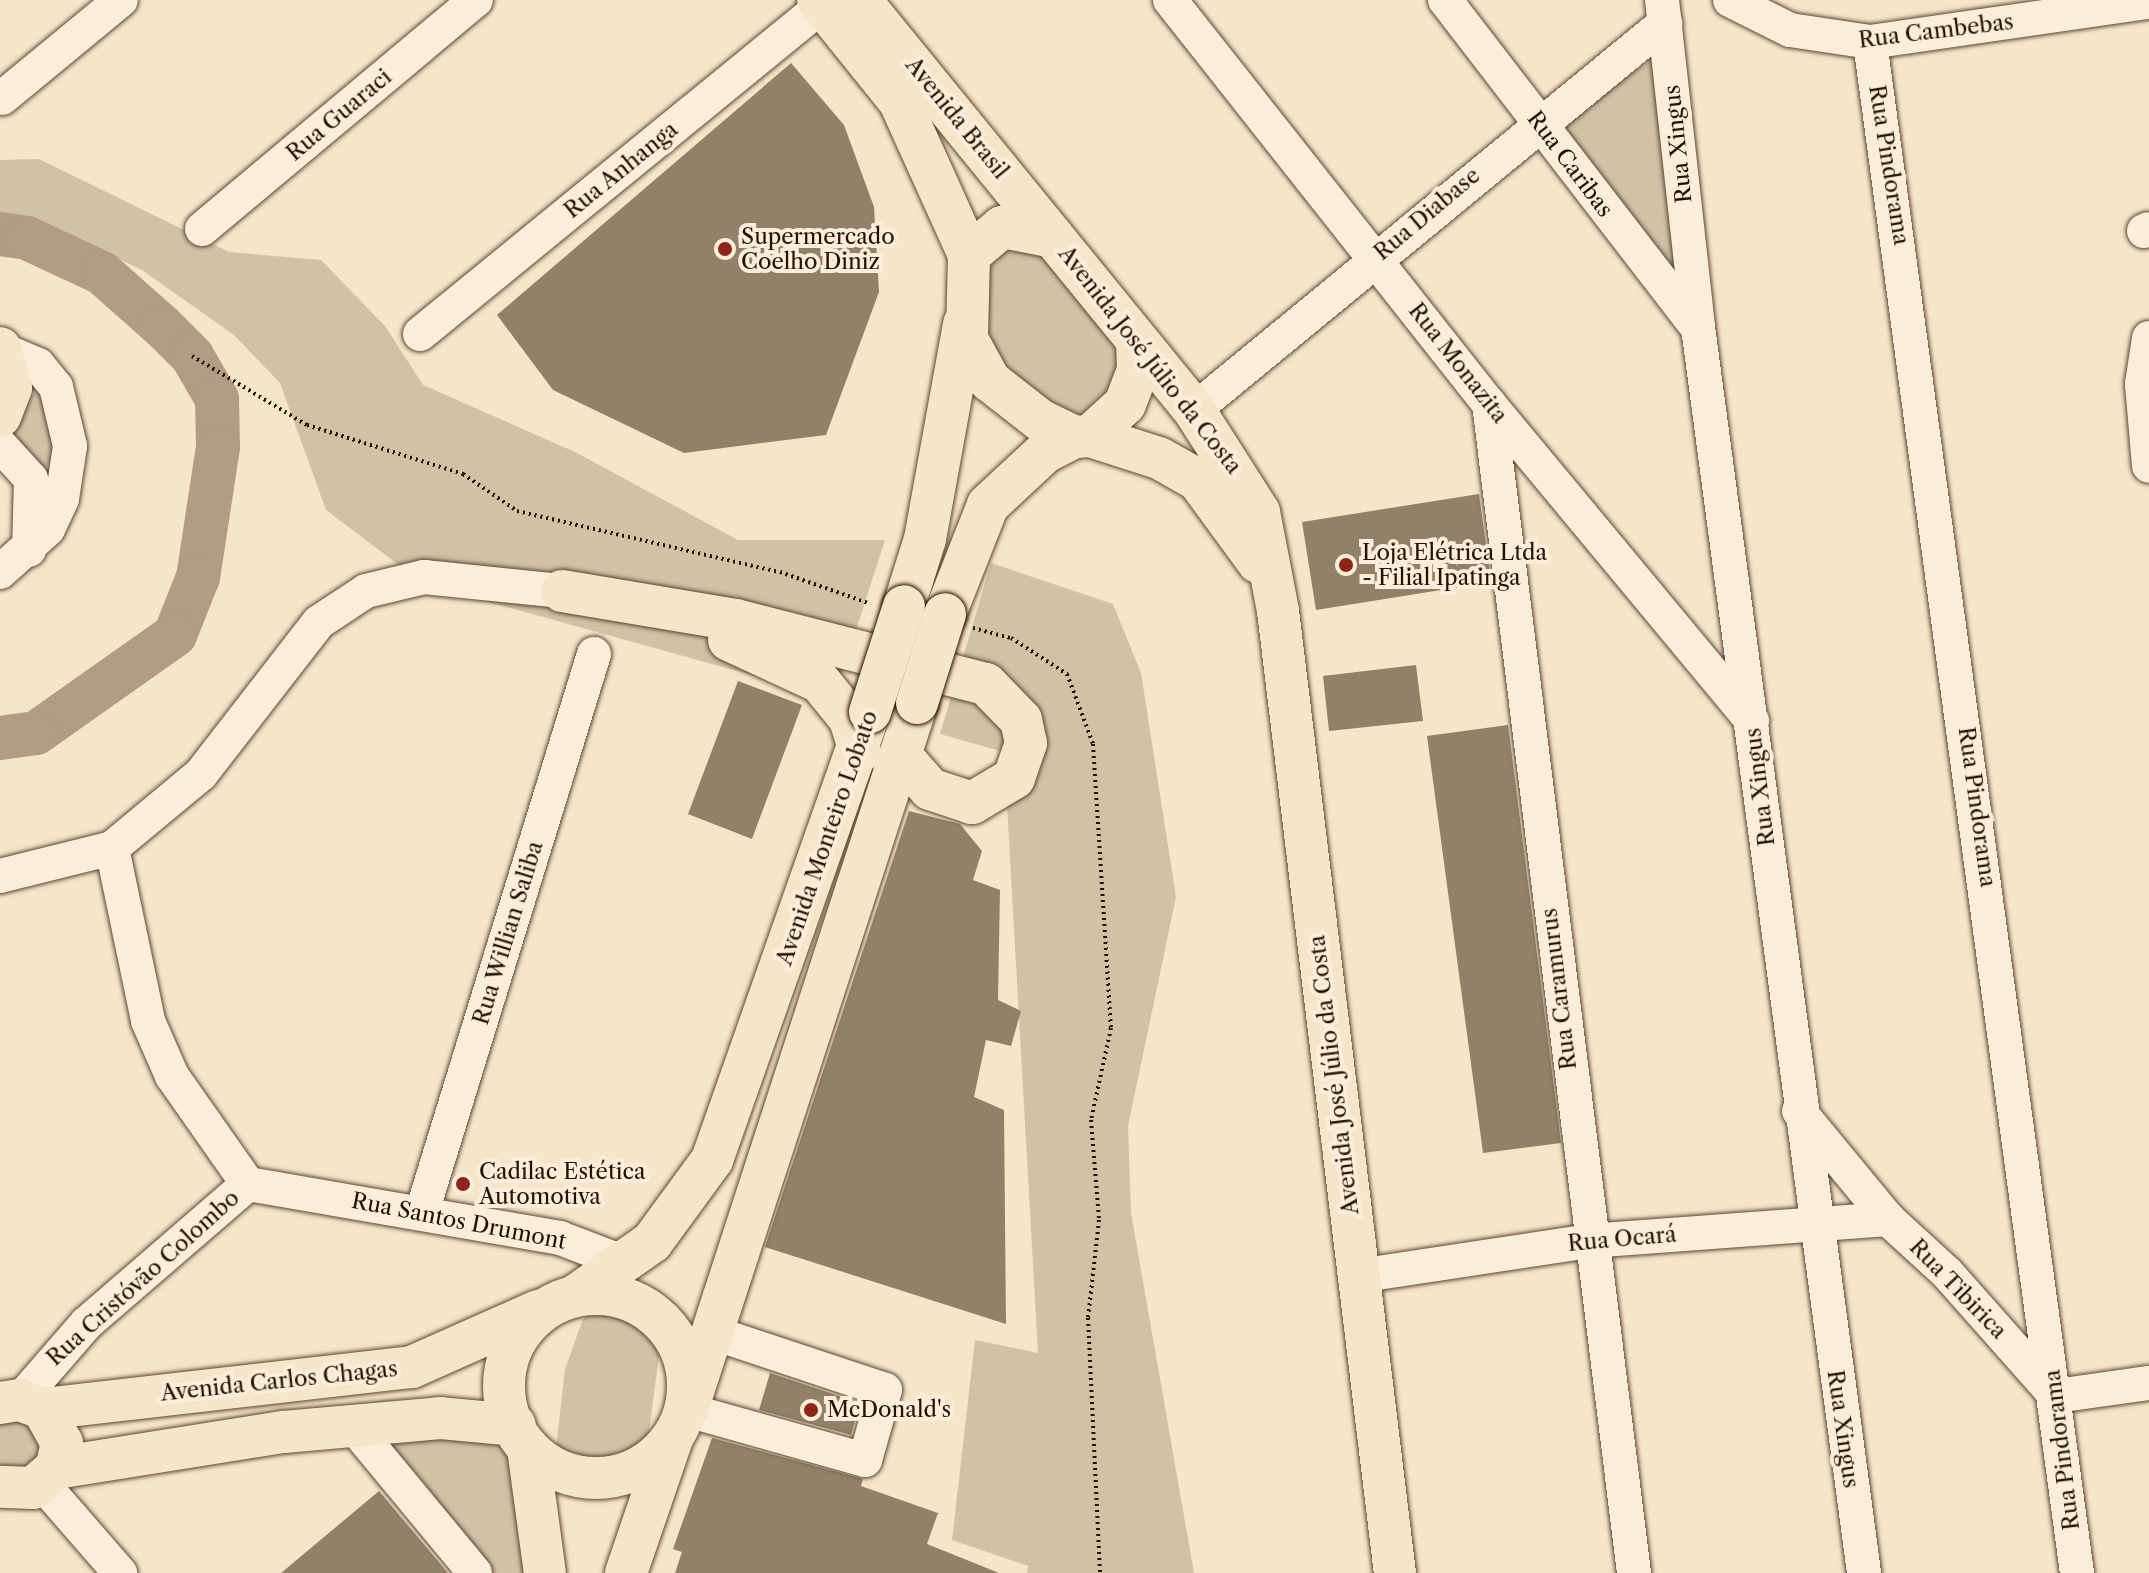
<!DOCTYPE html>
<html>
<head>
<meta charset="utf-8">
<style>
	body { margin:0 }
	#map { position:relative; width:2149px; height:1573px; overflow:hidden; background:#f7e5c8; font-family:"Libre Caslon Text",serif }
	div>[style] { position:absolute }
	.green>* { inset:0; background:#d3c1a6 }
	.river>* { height:44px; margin:-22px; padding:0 22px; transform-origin:22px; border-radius:22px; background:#b09d84 }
	.building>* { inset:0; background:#938068 }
	.path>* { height:4px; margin-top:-2px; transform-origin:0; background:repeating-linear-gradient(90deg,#261201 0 2px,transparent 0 6px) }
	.roads { filter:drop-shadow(0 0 2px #5a4733) drop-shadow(0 0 2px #5a4733) }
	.minor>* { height:34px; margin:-17px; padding:0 17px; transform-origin:17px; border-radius:17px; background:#faeedb }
	.major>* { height:42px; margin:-21px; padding:0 21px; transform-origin:21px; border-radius:21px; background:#f7e5c8 }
	.major>.ring { margin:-21px; padding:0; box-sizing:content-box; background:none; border:42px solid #f7e5c8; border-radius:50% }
	.bridges { filter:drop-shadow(0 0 2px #261201) drop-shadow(0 0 2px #261201) }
	.major-bridge>* { height:42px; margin:-21px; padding:0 21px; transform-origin:21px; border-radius:21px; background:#f7e5c8 }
	.dots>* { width:22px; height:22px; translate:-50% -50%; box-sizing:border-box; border:4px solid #faeedb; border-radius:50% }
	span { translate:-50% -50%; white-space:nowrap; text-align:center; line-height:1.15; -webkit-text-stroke:8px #faeedb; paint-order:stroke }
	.street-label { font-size:22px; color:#261201 }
	.poi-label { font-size:22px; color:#261201 }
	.left { translate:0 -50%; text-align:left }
</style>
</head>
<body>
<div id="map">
	<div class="green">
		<i style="clip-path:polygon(1657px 57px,1680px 282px,1553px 124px)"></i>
		<i style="clip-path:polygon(39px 159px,229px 252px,321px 260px,385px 326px,423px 385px,575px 452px,738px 540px,885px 540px,834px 698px,424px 584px,326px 510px,280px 383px,234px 335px,142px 270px,62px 232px,0 220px,0 160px)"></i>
		<i style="clip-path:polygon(994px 243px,1043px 244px,1124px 343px,1111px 393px,1087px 417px,1046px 407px,992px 351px,974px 316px)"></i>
		<i style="clip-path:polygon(39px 385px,55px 453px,43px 472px,0 432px,17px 422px)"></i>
		<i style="clip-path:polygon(991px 563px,1113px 604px,1141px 673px,1176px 897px,1128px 1126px,1131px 1213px,1194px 1573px,1027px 1573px,1028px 1566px,952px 1540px,975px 1340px,1038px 1353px,1004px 752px,940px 734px)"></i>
		<i style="clip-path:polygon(599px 1304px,642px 1316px,661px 1341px,646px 1454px,604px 1467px,566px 1462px,556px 1449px,565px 1369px,583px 1319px)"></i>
		<i style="clip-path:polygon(20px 1409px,49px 1461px,0 1475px,0 1414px)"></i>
		<i style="clip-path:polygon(420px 1430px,507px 1438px,532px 1573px,488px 1573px,387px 1445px)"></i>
	</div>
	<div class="river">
		<i style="left:0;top:234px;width:27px;rotate:8deg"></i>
		<i style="left:27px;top:238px;width:83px;rotate:25deg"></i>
		<i style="left:102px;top:273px;width:81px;rotate:41.5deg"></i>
		<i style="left:163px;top:327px;width:41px;rotate:45deg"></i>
		<i style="left:192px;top:356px;width:50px;rotate:59.8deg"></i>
		<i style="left:217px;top:399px;width:48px;rotate:88.8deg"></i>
		<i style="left:218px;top:447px;width:132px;rotate:98.7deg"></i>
		<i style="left:198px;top:577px;width:62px;rotate:111.6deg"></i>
		<i style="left:175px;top:635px;width:170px;rotate:144.8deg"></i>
		<i style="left:36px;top:733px;width:36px;rotate:172deg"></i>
	</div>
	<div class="building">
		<i style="clip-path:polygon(791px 63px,844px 125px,874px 207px,879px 292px,826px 435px,684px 453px,553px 390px,497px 315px)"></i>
		<i style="clip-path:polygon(1479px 494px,1491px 582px,1316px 610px,1302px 522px)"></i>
		<i style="clip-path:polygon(1416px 665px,1423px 721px,1329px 731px,1323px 676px)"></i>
		<i style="clip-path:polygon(738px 681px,802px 705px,752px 839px,688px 814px)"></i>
		<i style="clip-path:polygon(1508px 725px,1561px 1143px,1483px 1153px,1427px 736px)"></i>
		<i style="clip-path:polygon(909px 811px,960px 824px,982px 851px,973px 880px,1000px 890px,998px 1000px,1021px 1011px,1011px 1046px,986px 1040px,974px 1097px,1004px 1110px,1006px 1324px,765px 1247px)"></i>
		<i style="clip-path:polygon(770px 1373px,860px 1403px,851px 1435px,759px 1410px)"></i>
		<i style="clip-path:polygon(712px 1438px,863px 1479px,861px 1486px,938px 1513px,927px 1544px,999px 1573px,675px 1573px,682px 1552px,673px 1549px)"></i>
		<i style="clip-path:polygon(379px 1491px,448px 1573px,281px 1573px)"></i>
	</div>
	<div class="path">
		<i style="left:192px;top:356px;width:134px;rotate:31deg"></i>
		<i style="left:307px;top:425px;width:164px;rotate:17.4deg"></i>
		<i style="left:463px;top:474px;width:65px;rotate:34.4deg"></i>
		<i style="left:517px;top:511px;width:270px;rotate:13.1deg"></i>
		<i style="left:780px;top:572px;width:96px;rotate:19.4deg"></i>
		<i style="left:973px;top:628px;width:39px;rotate:15deg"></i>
		<i style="left:1011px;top:638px;width:67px;rotate:32.7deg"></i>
		<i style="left:1067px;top:674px;width:75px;rotate:69.6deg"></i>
		<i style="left:1093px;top:744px;width:285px;rotate:86.4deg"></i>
		<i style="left:1111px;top:1028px;width:94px;rotate:102.3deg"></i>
		<i style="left:1091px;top:1120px;width:100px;rotate:85.4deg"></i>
		<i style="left:1099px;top:1220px;width:99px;rotate:96.4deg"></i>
		<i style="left:1088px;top:1318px;width:255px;rotate:87.3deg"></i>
	</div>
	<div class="roads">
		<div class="minor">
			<i style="left:1170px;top:0;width:515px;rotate:51.71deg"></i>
			<i style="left:1489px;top:404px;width:412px;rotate:50.3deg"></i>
			<i style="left:1445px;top:0;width:413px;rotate:52.4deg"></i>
			<i style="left:1662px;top:0;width:329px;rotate:83.7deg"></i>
			<i style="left:1698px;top:327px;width:1257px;rotate:82.41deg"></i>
			<i style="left:1730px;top:0;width:67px;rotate:26.6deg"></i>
			<i style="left:1790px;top:30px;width:81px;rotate:8.5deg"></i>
			<i style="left:1870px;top:42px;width:282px;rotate:-8.2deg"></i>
			<i style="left:1870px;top:42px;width:1545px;rotate:82.3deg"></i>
			<i style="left:2px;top:98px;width:154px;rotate:-39.5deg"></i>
			<i style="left:202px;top:229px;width:357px;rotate:-39.9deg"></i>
			<i style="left:2144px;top:231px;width:5px;rotate:-22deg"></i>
			<i style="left:420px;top:334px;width:520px;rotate:-39.23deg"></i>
			<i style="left:2149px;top:338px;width:47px;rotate:98.7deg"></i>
			<i style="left:2142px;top:384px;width:82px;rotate:85.1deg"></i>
			<i style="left:1489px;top:404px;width:1178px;rotate:82.93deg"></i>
			<i style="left:1194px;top:410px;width:610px;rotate:-39.41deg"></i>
			<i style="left:0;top:445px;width:46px;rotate:47.6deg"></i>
			<i style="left:31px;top:479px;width:71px;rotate:91.6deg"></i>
			<i style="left:0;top:572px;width:64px;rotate:-41.9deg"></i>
			<i style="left:48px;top:529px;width:33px;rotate:-65deg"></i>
			<i style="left:62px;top:499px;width:54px;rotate:-81.4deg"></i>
			<i style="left:70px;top:446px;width:61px;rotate:-103.3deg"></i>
			<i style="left:56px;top:387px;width:28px;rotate:-129deg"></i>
			<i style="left:38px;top:365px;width:39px;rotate:-157deg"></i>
			<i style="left:112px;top:848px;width:177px;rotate:78.2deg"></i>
			<i style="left:148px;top:1021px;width:60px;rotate:66.4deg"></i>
			<i style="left:172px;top:1076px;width:132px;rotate:54.9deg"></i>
			<i style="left:0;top:876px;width:115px;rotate:-14deg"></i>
			<i style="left:112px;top:848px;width:116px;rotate:-39.7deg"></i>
			<i style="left:201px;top:774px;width:192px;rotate:-52.2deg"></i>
			<i style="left:319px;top:622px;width:56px;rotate:-33.4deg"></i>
			<i style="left:366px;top:591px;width:60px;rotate:-13.6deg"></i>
			<i style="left:424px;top:577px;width:139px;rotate:5.8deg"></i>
			<i style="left:1799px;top:1111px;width:140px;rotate:50.5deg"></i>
			<i style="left:1888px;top:1219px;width:80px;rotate:42.5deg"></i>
			<i style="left:1947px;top:1273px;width:164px;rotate:48.5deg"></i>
			<i style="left:2056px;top:1396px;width:94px;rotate:-8deg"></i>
			<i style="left:248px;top:1184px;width:317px;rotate:9.8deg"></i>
			<i style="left:560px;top:1238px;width:64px;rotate:21deg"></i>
			<i style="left:422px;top:1212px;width:584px;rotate:-72.87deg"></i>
			<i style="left:1358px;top:1276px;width:234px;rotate:-8.6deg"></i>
			<i style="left:1589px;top:1241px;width:300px;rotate:-4.2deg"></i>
			<i style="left:20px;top:1400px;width:102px;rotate:-49deg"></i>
			<i style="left:87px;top:1323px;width:213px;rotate:-40.8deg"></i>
			<i style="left:687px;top:1410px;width:185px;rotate:15.7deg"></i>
			<i style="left:865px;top:1460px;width:73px;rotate:-74.1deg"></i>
			<i style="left:885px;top:1390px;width:180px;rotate:-161.6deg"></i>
			<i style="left:355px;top:1428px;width:188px;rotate:50.4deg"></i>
			<i style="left:41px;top:1482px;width:121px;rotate:49deg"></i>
		</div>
		<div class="major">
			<i style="left:818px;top:0;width:131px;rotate:51.2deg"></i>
			<i style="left:900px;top:102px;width:168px;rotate:65.7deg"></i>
			<i style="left:860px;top:0;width:529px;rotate:50.83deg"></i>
			<i style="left:1194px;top:410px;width:121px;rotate:57.5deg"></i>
			<i style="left:1259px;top:512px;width:101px;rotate:79.1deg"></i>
			<i style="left:1278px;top:611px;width:969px;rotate:83.07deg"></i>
			<i style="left:1053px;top:237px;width:52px;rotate:-168.9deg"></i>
			<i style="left:1002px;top:227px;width:43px;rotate:139.7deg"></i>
			<i style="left:969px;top:255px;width:84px;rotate:91.4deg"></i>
			<i style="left:967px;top:339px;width:48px;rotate:61.3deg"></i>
			<i style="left:990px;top:381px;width:63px;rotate:38deg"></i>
			<i style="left:1040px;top:420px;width:39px;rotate:26deg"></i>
			<i style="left:1075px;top:437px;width:15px;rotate:-4deg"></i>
			<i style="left:1090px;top:436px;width:47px;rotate:-42.4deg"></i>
			<i style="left:1125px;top:404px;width:36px;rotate:-69deg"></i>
			<i style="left:1138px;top:370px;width:27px;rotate:-92deg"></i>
			<i style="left:0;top:348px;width:41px;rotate:74.6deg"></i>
			<i style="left:11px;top:388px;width:30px;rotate:111deg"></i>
			<i style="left:1090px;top:436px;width:72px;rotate:17.7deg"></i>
			<i style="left:1159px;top:458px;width:45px;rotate:29.4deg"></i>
			<i style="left:1198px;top:480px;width:102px;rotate:53.8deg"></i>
			<i style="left:562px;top:591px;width:176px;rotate:9.5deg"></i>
			<i style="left:736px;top:620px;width:258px;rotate:14.4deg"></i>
			<i style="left:986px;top:684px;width:50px;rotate:45.8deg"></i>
			<i style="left:1021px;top:720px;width:24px;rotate:78deg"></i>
			<i style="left:1026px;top:743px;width:37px;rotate:109deg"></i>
			<i style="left:1014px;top:778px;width:49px;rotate:149.2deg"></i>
			<i style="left:972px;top:803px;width:44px;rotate:-161.6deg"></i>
			<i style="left:930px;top:789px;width:41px;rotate:-131.1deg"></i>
			<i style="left:904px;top:606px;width:70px;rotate:-72.6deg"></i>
			<i style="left:925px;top:539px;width:219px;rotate:-79.7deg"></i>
			<i style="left:945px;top:614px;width:117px;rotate:-68.5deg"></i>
			<i style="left:988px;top:505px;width:78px;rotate:-42.9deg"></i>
			<i style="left:1045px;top:452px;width:34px;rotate:-27deg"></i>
			<i style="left:729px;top:640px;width:100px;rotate:24.8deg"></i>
			<i style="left:820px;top:682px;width:48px;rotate:51deg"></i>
			<i style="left:850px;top:719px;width:34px;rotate:73deg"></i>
			<i style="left:578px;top:1294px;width:90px;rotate:-35.1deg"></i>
			<i style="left:652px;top:1242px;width:102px;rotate:-53.8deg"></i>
			<i style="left:712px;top:1160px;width:475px;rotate:-70.6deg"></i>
			<i class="ring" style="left:504px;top:1294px;width:142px;height:142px"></i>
			<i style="left:0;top:1403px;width:20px;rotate:-9deg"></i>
			<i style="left:20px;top:1400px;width:25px;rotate:21deg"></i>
			<i style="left:43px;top:1409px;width:39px;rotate:61deg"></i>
			<i style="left:62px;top:1443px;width:26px;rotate:103deg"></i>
			<i style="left:56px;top:1468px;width:30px;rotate:139deg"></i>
			<i style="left:33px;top:1488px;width:33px;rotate:-178deg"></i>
			<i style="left:43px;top:1409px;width:371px;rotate:-6.5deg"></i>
			<i style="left:412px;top:1367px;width:138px;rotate:-24deg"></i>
			<i style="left:687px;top:1410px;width:743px;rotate:-71.98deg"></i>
			<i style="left:528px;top:1448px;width:126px;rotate:82.3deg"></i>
			<i style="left:56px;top:1468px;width:231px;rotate:-9deg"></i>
			<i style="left:284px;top:1432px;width:157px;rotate:-5.1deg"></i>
			<i style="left:440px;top:1418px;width:75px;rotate:5.3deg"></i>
			<i style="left:626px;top:1573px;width:142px;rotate:-71.1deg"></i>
		</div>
	</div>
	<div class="bridges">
		<div class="major-bridge">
			<i style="left:917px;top:703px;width:93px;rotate:-72.5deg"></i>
			<i style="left:870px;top:712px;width:111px;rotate:-72.2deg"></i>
		</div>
	</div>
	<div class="dots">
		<i style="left:725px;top:249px;background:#8f2418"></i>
		<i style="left:1346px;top:565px;background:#8f2418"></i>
		<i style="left:463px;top:1184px;background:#8f2418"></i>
		<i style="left:811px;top:1410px;background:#8f2418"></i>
	</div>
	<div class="street-label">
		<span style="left:1936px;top:31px;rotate:-7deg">Rua Cambebas</span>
		<span style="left:339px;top:115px;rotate:-40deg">Rua Guaraci</span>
		<span style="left:957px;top:118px;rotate:51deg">Avenida Brasil</span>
		<span style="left:1678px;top:144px;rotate:-96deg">Rua Xingus</span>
		<span style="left:1570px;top:164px;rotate:53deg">Rua Caribas</span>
		<span style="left:1889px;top:165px;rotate:81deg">Rua Pindorama</span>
		<span style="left:621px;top:170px;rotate:-39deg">Rua Anhanga</span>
		<span style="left:1427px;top:214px;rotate:-40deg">Rua Diabase</span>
		<span style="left:1150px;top:360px;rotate:52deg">Avenida José Júlio da Costa</span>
		<span style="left:1458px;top:363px;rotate:52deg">Rua Monazita</span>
		<span style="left:1760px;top:787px;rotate:-97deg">Rua Xingus</span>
		<span style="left:1977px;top:807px;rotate:82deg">Rua Pindorama</span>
		<span style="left:827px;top:838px;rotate:-71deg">Avenida Monteiro Lobato</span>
		<span style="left:508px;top:933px;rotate:-73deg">Rua Willian Saliba</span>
		<span style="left:1559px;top:989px;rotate:-97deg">Rua Caramurus</span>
		<span style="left:1334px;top:1075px;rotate:-97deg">Avenida José Júlio da Costa</span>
		<span style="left:459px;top:1221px;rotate:11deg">Rua Santos Drumont</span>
		<span style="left:1622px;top:1239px;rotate:-5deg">Rua Ocará</span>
		<span style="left:143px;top:1278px;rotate:-42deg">Rua Cristóvão Colombo</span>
		<span style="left:1958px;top:1289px;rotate:46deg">Rua Tibirica</span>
		<span style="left:279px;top:1381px;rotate:-6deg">Avenida Carlos Chagas</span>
		<span style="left:1843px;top:1429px;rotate:82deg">Rua Xingus</span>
		<span style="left:2062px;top:1450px;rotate:-97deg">Rua Pindorama</span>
	</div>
	<div class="poi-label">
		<span class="left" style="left:741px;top:249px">Supermercado<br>Coelho Diniz</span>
		<span class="left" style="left:1362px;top:565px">Loja Elétrica Ltda<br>- Filial Ipatinga</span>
		<span class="left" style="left:479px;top:1184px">Cadilac Estética<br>Automotiva</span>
		<span class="left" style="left:827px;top:1410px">McDonald's</span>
	</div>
</div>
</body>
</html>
